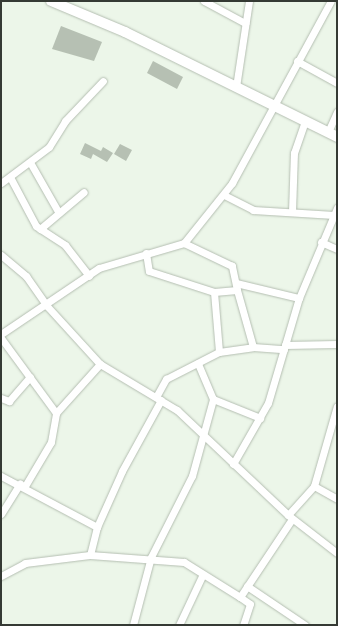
<!DOCTYPE html>
<html>
<head>
<meta charset="utf-8">
<style>
	body { margin:0 }
	#map { position:relative; width:338px; height:626px; overflow:hidden; background:#ecf6e9; font-family:Manrope,sans-serif }
	div>[style] { position:absolute }
	.building>* { inset:0; background:#b6c0b3 }
	.roads { filter:drop-shadow(0 0 1px #b4beb1) drop-shadow(0 0 1px #b4beb1) }
	.minor>* { height:7px; margin:-3.5px; padding:0 3.5px; transform-origin:3.5px; border-radius:3.5px; background:#fff }
	.secondary>* { height:10px; margin:-5px; padding:0 5px; transform-origin:5px; border-radius:5px; background:#fff }
	span { translate:-50% -50%; white-space:nowrap; text-align:center; line-height:1.15; -webkit-text-stroke:3px #fff; paint-order:stroke }
	.frame { position:absolute; inset:0; border:2px solid #353a34; pointer-events:none }
</style>
</head>
<body>
<div id="map">
	<div class="building">
		<i style="clip-path:polygon(61px 26px,102px 42px,94px 61px,52px 49px)"></i>
		<i style="clip-path:polygon(153px 61px,183px 77px,177px 89px,147px 73px)"></i>
		<i style="clip-path:polygon(85px 143px,101px 151px,103px 147px,113px 153px,107px 162px,93px 154px,91px 159px,80px 154px)"></i>
		<i style="clip-path:polygon(120px 144px,132px 150px,126px 161px,114px 154px)"></i>
	</div>
	<div class="roads">
		<div class="minor">
			<i style="left:204px;top:1px;width:47px;rotate:28.2deg"></i>
			<i style="left:297px;top:61px;width:46px;rotate:28.8deg"></i>
			<i style="left:236px;top:87px;width:87px;rotate:-81.4deg"></i>
			<i style="left:328px;top:132px;width:22px;rotate:-66deg"></i>
			<i style="left:31px;top:164px;width:56px;rotate:60.3deg"></i>
			<i style="left:10px;top:177px;width:55px;rotate:62deg"></i>
			<i style="left:36px;top:226px;width:35px;rotate:33deg"></i>
			<i style="left:65px;top:245px;width:39px;rotate:52deg"></i>
			<i style="left:1px;top:183px;width:60px;rotate:-36.9deg"></i>
			<i style="left:49px;top:147px;width:31px;rotate:-58deg"></i>
			<i style="left:65px;top:121px;width:55px;rotate:-46.5deg"></i>
			<i style="left:224px;top:195px;width:33px;rotate:27deg"></i>
			<i style="left:253px;top:210px;width:81px;rotate:3.5deg"></i>
			<i style="left:292px;top:212px;width:59px;rotate:-88.1deg"></i>
			<i style="left:294px;top:153px;width:34px;rotate:-71deg"></i>
			<i style="left:40px;top:229px;width:57px;rotate:-40.1deg"></i>
			<i style="left:321px;top:242px;width:17px;rotate:24deg"></i>
			<i style="left:146px;top:253px;width:18px;rotate:81deg"></i>
			<i style="left:149px;top:271px;width:68px;rotate:17.9deg"></i>
			<i style="left:214px;top:292px;width:23px;rotate:-5deg"></i>
			<i style="left:237px;top:290px;width:25px;rotate:-102deg"></i>
			<i style="left:232px;top:266px;width:53px;rotate:-154.4deg"></i>
			<i style="left:1px;top:255px;width:33px;rotate:40deg"></i>
			<i style="left:26px;top:276px;width:37px;rotate:55deg"></i>
			<i style="left:47px;top:306px;width:79px;rotate:47.6deg"></i>
			<i style="left:100px;top:364px;width:90px;rotate:30.9deg"></i>
			<i style="left:177px;top:410px;width:153px;rotate:43.4deg"></i>
			<i style="left:288px;top:515px;width:62px;rotate:37.8deg"></i>
			<i style="left:236px;top:283px;width:65px;rotate:13.4deg"></i>
			<i style="left:237px;top:290px;width:59px;rotate:74.3deg"></i>
			<i style="left:214px;top:292px;width:60px;rotate:85.2deg"></i>
			<i style="left:1px;top:334px;width:118px;rotate:-34deg"></i>
			<i style="left:99px;top:268px;width:89px;rotate:-16.4deg"></i>
			<i style="left:184px;top:243px;width:77px;rotate:-51.3deg"></i>
			<i style="left:232px;top:183px;width:207px;rotate:-61.5deg"></i>
			<i style="left:1px;top:338px;width:93px;rotate:53.7deg"></i>
			<i style="left:285px;top:345px;width:52px;rotate:-1.1deg"></i>
			<i style="left:156px;top:397px;width:21px;rotate:-61deg"></i>
			<i style="left:166px;top:379px;width:59px;rotate:-27deg"></i>
			<i style="left:219px;top:352px;width:34px;rotate:-8deg"></i>
			<i style="left:253px;top:347px;width:31px;rotate:4deg"></i>
			<i style="left:1px;top:398px;width:9px;rotate:21deg"></i>
			<i style="left:9px;top:401px;width:32px;rotate:-49deg"></i>
			<i style="left:213px;top:399px;width:51px;rotate:22deg"></i>
			<i style="left:233px;top:464px;width:70px;rotate:-60.2deg"></i>
			<i style="left:268px;top:403px;width:109px;rotate:-73.6deg"></i>
			<i style="left:299px;top:298px;width:98px;rotate:-67.1deg"></i>
			<i style="left:1px;top:476px;width:109px;rotate:28deg"></i>
			<i style="left:25px;top:486px;width:51px;rotate:-59.4deg"></i>
			<i style="left:51px;top:442px;width:29px;rotate:-80deg"></i>
			<i style="left:56px;top:413px;width:66px;rotate:-48.1deg"></i>
			<i style="left:314px;top:486px;width:26px;rotate:29deg"></i>
			<i style="left:1px;top:514px;width:36px;rotate:-58deg"></i>
			<i style="left:288px;top:515px;width:39px;rotate:-48deg"></i>
			<i style="left:314px;top:486px;width:83px;rotate:-74deg"></i>
			<i style="left:90px;top:555px;width:94px;rotate:4.3deg"></i>
			<i style="left:184px;top:562px;width:66px;rotate:32deg"></i>
			<i style="left:240px;top:597px;width:94px;rotate:-56.3deg"></i>
			<i style="left:1px;top:576px;width:27px;rotate:-28deg"></i>
			<i style="left:25px;top:563px;width:65px;rotate:-7deg"></i>
			<i style="left:90px;top:555px;width:29px;rotate:-76deg"></i>
			<i style="left:97px;top:527px;width:61px;rotate:-65.9deg"></i>
			<i style="left:122px;top:471px;width:81px;rotate:-61.2deg"></i>
			<i style="left:247px;top:586px;width:70px;rotate:33.9deg"></i>
			<i style="left:240px;top:597px;width:12px;rotate:35deg"></i>
			<i style="left:250px;top:604px;width:22px;rotate:108deg"></i>
			<i style="left:133px;top:625px;width:70px;rotate:-75.2deg"></i>
			<i style="left:151px;top:557px;width:91px;rotate:-63.2deg"></i>
			<i style="left:192px;top:476px;width:80px;rotate:-74.7deg"></i>
			<i style="left:213px;top:399px;width:39px;rotate:-113deg"></i>
			<i style="left:179px;top:625px;width:56px;rotate:-64.8deg"></i>
		</div>
		<div class="secondary">
			<i style="left:51px;top:1px;width:80px;rotate:22.7deg"></i>
			<i style="left:125px;top:32px;width:237px;rotate:26.3deg"></i>
		</div>
	</div>
	<div class="frame"></div>
</div>
</body>
</html>
